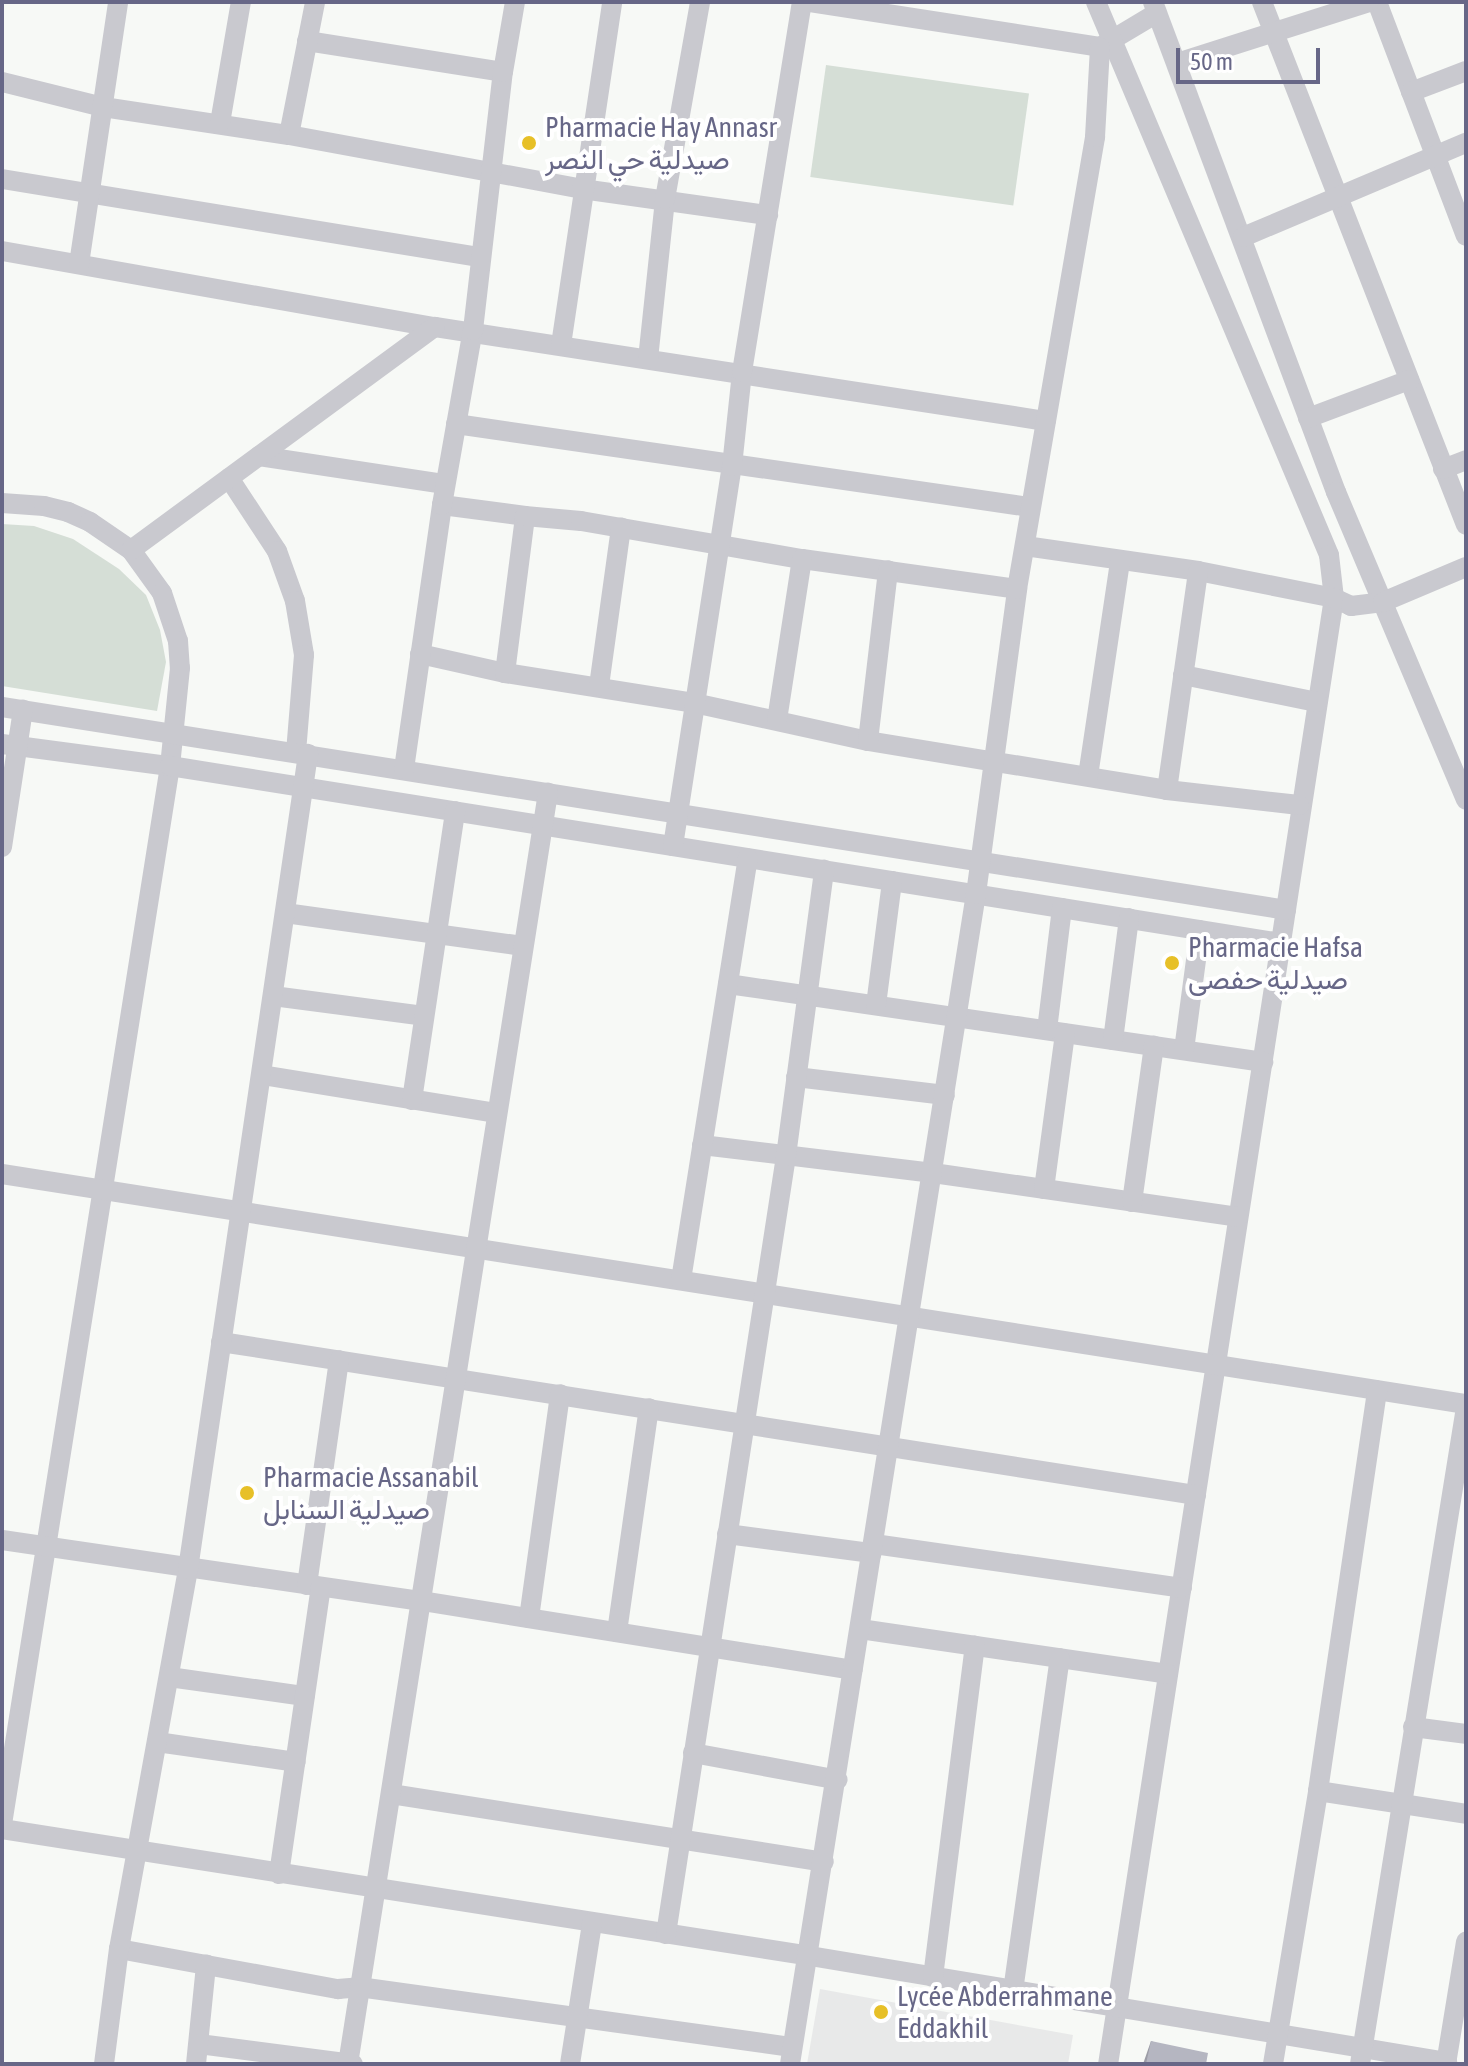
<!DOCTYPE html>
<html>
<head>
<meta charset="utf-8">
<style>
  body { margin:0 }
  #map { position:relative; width:1468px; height:2066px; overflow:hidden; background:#f7f9f6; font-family:"Asap Condensed",Vazirmatn,sans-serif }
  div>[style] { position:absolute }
  .built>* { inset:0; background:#e8e9e9 }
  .green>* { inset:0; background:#d5ded6; transform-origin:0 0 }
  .minor>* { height:20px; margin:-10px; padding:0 10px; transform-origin:10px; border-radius:10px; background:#c9c9cf }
  .wall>* { inset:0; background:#9c9da6 }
  .building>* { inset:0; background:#b5b6c1 }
  .dots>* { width:22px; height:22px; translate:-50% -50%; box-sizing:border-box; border:4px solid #fff; border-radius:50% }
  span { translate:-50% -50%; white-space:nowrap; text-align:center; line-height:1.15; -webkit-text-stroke:8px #fff; paint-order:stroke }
  .poi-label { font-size:28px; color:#676787 }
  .left { translate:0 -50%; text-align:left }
  .frame { position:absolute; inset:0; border:4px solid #676787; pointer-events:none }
  .scale { position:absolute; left:1176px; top:48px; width:144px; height:36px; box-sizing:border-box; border:4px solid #676787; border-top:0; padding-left:10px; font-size:24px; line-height:28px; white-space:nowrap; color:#676787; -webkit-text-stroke:6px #fff; paint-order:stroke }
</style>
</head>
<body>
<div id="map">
  <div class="built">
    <div style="clip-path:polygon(820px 1989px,1073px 2035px,1068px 2064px,807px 2064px)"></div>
  </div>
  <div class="green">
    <div style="left:826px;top:65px;width:205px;height:113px;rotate:8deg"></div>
    <div style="clip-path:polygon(2px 524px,34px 526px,73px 539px,119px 569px,146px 595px,160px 630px,166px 662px,157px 711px,2px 686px)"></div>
  </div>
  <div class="minor">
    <div style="left:810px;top:2px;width:293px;rotate:8.8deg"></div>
    <div style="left:1100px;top:47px;width:66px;rotate:-30.8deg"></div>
    <div style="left:1096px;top:2px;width:600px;rotate:67.15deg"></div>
    <div style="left:1329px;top:555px;width:43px;rotate:83.4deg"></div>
    <div style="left:1334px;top:598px;width:1483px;rotate:98.76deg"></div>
    <div style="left:1153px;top:2px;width:523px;rotate:69.52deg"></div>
    <div style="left:1336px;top:492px;width:334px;rotate:67.1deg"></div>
    <div style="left:1262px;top:2px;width:561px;rotate:68.69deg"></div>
    <div style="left:1377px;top:2px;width:250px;rotate:69.2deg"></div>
    <div style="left:307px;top:41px;width:198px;rotate:9deg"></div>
    <div style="left:1177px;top:63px;width:201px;rotate:-17.6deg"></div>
    <div style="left:2px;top:82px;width:104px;rotate:13.9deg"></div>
    <div style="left:103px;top:107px;width:188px;rotate:8.6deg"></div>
    <div style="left:289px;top:135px;width:298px;rotate:10.4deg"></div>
    <div style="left:582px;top:189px;width:188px;rotate:8deg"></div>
    <div style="left:1411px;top:92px;width:59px;rotate:-20.9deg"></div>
    <div style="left:220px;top:123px;width:123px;rotate:-80.2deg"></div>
    <div style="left:289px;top:135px;width:136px;rotate:-78.9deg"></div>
    <div style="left:2px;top:179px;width:484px;rotate:9.3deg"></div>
    <div style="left:1243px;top:237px;width:242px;rotate:-22.9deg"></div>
    <div style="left:2px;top:251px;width:440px;rotate:10deg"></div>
    <div style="left:435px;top:327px;width:618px;rotate:8.75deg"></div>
    <div style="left:79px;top:264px;width:265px;rotate:-81.5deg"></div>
    <div style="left:561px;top:345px;width:347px;rotate:-81.5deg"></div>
    <div style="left:648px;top:359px;width:161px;rotate:-83.9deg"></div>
    <div style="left:665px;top:199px;width:200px;rotate:-79.9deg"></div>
    <div style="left:1308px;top:418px;width:108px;rotate:-20.6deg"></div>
    <div style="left:456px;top:424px;width:580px;rotate:8.23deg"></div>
    <div style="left:259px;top:456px;width:188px;rotate:8.6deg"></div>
    <div style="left:1443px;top:469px;width:25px;rotate:-21deg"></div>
    <div style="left:229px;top:478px;width:87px;rotate:56.7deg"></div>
    <div style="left:277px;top:551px;width:53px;rotate:70.2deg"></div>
    <div style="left:295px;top:601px;width:55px;rotate:80.5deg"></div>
    <div style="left:304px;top:655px;width:97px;rotate:94.7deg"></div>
    <div style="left:2px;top:503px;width:42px;rotate:4.1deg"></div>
    <div style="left:44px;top:506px;width:25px;rotate:14deg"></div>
    <div style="left:68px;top:512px;width:24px;rotate:24deg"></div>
    <div style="left:90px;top:522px;width:50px;rotate:34.3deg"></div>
    <div style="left:131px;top:550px;width:53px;rotate:54.2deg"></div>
    <div style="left:162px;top:593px;width:51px;rotate:71.6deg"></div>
    <div style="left:178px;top:641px;width:27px;rotate:86deg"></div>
    <div style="left:180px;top:668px;width:99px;rotate:95.8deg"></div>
    <div style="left:170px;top:766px;width:1071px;rotate:99.02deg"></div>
    <div style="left:442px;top:505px;width:84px;rotate:7.5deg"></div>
    <div style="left:1025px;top:546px;width:175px;rotate:8.2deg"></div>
    <div style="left:1198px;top:571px;width:139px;rotate:11.2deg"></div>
    <div style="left:1334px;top:598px;width:19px;rotate:25deg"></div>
    <div style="left:1351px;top:606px;width:32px;rotate:-7deg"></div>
    <div style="left:1383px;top:602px;width:90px;rotate:-22.9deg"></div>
    <div style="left:131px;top:550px;width:377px;rotate:-36.3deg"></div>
    <div style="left:420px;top:654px;width:87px;rotate:12.6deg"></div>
    <div style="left:505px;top:673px;width:191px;rotate:9deg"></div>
    <div style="left:694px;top:703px;width:178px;rotate:12.3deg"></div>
    <div style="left:868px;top:741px;width:303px;rotate:9.3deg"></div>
    <div style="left:1167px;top:790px;width:133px;rotate:6.5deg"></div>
    <div style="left:505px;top:673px;width:158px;rotate:-82.7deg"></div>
    <div style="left:525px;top:516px;width:56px;rotate:5.1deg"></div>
    <div style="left:581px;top:521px;width:224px;rotate:9.8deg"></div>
    <div style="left:802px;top:559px;width:217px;rotate:7.9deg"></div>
    <div style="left:1183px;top:675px;width:137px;rotate:11.4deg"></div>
    <div style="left:599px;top:686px;width:160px;rotate:-82.1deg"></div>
    <div style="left:2px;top:707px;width:1300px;rotate:8.98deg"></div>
    <div style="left:777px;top:720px;width:163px;rotate:-81.2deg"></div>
    <div style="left:868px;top:741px;width:172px;rotate:-83.3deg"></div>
    <div style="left:2px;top:744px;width:169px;rotate:7.5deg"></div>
    <div style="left:170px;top:766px;width:1125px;rotate:9.05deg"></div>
    <div style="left:404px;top:769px;width:267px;rotate:-81.8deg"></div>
    <div style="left:442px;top:505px;width:178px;rotate:-80deg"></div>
    <div style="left:473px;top:330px;width:260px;rotate:-83.4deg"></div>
    <div style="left:503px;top:72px;width:71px;rotate:-80.3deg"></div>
    <div style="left:1088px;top:776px;width:217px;rotate:-81.5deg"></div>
    <div style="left:1167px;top:790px;width:221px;rotate:-81.9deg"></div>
    <div style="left:673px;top:846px;width:385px;rotate:-81.2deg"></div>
    <div style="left:732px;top:466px;width:95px;rotate:-83.9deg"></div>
    <div style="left:742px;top:372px;width:375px;rotate:-80.8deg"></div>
    <div style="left:2px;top:847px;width:139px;rotate:-81.3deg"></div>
    <div style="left:285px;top:913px;width:240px;rotate:7.9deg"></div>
    <div style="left:728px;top:984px;width:541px;rotate:8.29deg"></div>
    <div style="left:273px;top:996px;width:152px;rotate:7.5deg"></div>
    <div style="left:876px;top:1005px;width:125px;rotate:-82.6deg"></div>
    <div style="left:1047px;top:1030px;width:123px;rotate:-83deg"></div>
    <div style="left:1113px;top:1040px;width:123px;rotate:-82.5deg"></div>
    <div style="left:1184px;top:1050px;width:121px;rotate:-82.4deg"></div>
    <div style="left:262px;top:1075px;width:238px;rotate:9.2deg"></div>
    <div style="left:796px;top:1077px;width:150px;rotate:6.9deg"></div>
    <div style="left:412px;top:1100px;width:292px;rotate:-81.5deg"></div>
    <div style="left:702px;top:1145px;width:233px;rotate:6.9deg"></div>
    <div style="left:933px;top:1173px;width:308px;rotate:8.2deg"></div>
    <div style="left:2px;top:1174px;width:1482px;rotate:8.93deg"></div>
    <div style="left:1044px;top:1189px;width:157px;rotate:-82.3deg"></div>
    <div style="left:1132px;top:1202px;width:158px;rotate:-82deg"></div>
    <div style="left:681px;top:1280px;width:427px;rotate:-81deg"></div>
    <div style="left:221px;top:1342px;width:987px;rotate:8.92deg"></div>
    <div style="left:727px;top:1534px;width:146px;rotate:7.5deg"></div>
    <div style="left:2px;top:1540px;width:424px;rotate:8.3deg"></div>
    <div style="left:422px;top:1601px;width:436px;rotate:9.1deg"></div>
    <div style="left:874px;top:1544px;width:311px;rotate:8.1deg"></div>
    <div style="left:307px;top:1585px;width:227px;rotate:-81.9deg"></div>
    <div style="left:529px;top:1618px;width:226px;rotate:-82.1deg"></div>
    <div style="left:860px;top:1629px;width:311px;rotate:8.3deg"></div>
    <div style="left:617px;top:1632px;width:226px;rotate:-81.9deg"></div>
    <div style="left:169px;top:1677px;width:137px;rotate:8deg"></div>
    <div style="left:1413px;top:1727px;width:53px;rotate:7.5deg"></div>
    <div style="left:157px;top:1742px;width:140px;rotate:8.2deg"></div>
    <div style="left:693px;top:1753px;width:147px;rotate:10.5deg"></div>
    <div style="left:1318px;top:1791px;width:150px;rotate:8.8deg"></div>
    <div style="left:391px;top:1794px;width:438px;rotate:8.9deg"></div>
    <div style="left:2px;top:1829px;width:818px;rotate:8.93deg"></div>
    <div style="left:810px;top:1956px;width:646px;rotate:9.45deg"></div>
    <div style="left:279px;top:1874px;width:290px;rotate:-81.7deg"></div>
    <div style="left:666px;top:1934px;width:787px;rotate:-81.23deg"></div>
    <div style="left:786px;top:1156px;width:289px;rotate:-82.4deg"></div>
    <div style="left:119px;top:1949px;width:223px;rotate:10.4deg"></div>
    <div style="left:338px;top:1989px;width:21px;rotate:-5deg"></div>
    <div style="left:359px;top:1987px;width:437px;rotate:7.9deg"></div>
    <div style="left:933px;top:1977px;width:334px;rotate:-82.8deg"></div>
    <div style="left:1013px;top:1991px;width:336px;rotate:-82deg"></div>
    <div style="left:199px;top:2044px;width:155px;rotate:7.4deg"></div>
    <div style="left:104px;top:2064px;width:116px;rotate:-82.6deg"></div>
    <div style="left:119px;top:1949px;width:386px;rotate:-79.7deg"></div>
    <div style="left:188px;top:1569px;width:824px;rotate:-81.62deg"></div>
    <div style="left:196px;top:2064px;width:100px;rotate:-84.2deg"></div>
    <div style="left:348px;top:2064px;width:1287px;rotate:-81.06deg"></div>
    <div style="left:570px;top:2064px;width:143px;rotate:-81.1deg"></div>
    <div style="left:790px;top:2064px;width:1185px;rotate:-80.97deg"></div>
    <div style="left:976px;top:894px;width:308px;rotate:-82.3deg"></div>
    <div style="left:1017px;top:589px;width:459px;rotate:-80.2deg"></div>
    <div style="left:1095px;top:137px;width:90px;rotate:-86.8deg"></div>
    <div style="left:1273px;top:2064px;width:277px;rotate:-80.6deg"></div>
    <div style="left:1318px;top:1791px;width:405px;rotate:-81.6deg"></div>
    <div style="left:1360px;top:2064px;width:665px;rotate:-80.83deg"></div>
    <div style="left:1446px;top:2064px;width:124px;rotate:-80.7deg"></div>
  </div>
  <div class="wall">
    <div style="clip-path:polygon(1151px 2041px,1206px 2064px,1143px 2064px)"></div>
  </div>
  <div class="building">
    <div style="clip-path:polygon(1151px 2041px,1208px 2053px,1206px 2064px,1146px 2064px)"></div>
  </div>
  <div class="dots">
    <div style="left:529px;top:143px;background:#e7c028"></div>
    <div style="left:1172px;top:963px;background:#e7c028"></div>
    <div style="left:247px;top:1493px;background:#e7c028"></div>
    <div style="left:881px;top:2012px;background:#e7c028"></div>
  </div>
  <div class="poi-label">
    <span class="left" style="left:545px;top:143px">Pharmacie Hay Annasr<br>صيدلية حي النصر</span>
    <span class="left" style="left:1188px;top:963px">Pharmacie Hafsa<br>صيدلية حفصى</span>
    <span class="left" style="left:263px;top:1493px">Pharmacie Assanabil<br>صيدلية السنابل</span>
    <span class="left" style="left:897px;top:2012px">Lycée Abderrahmane<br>Eddakhil</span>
  </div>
  <div class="frame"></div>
  <div class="scale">50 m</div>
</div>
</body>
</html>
